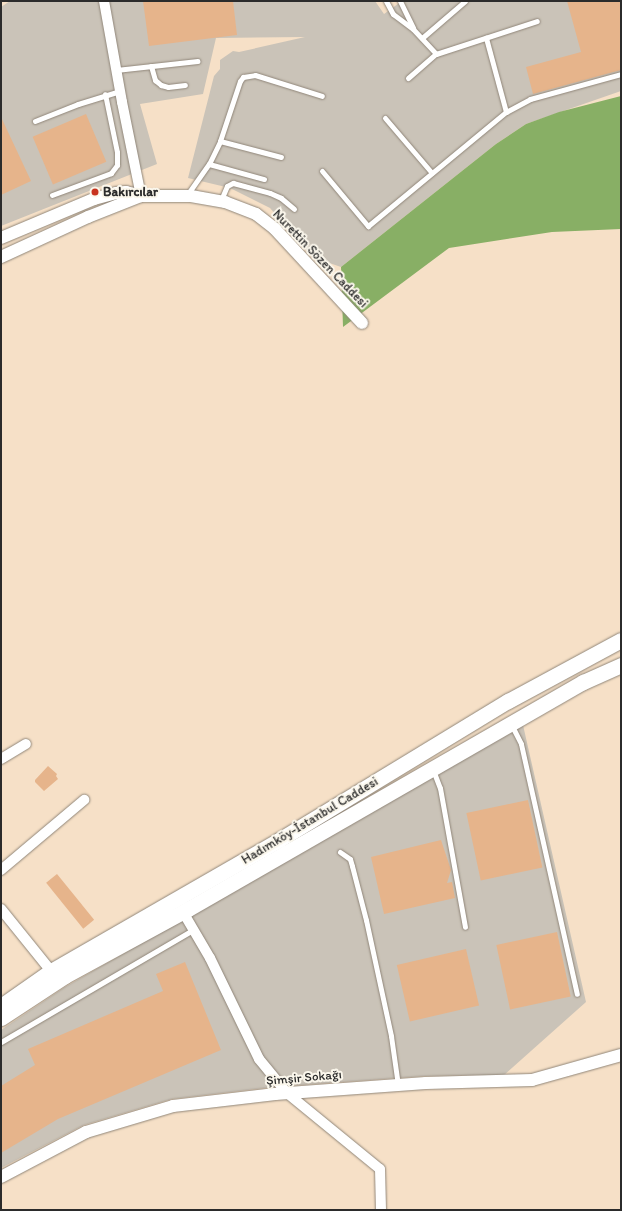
<!DOCTYPE html>
<html>
<head>
<meta charset="utf-8">
<style>
  body { margin:0 }
  #map { position:relative; width:622px; height:1211px; overflow:hidden; background:#f6e0c7; font-family:Itim,sans-serif }
  div>[style] { position:absolute }
  .industrial>* { inset:0; background:#cac3b8 }
  .forest>* { inset:0; background:#88af65 }
  .building>* { inset:0; background:#e6b48b; transform-origin:0 0 }
  .roads { filter:drop-shadow(0 0 1px #908679) drop-shadow(0 0 1px #908679) }
  .service>* { height:5px; margin:-2.5px; padding:0 2.5px; transform-origin:2.5px; border-radius:2.5px; background:#fff }
  .minor>* { height:10px; margin:-5px; padding:0 5px; transform-origin:5px; border-radius:5px; background:#fff }
  .tertiary>* { height:12px; margin:-6px; padding:0 6px; transform-origin:6px; border-radius:6px; background:#fff }
  .primary>* { height:15px; margin:-7.5px; padding:0 7.5px; transform-origin:7.5px; border-radius:7.5px; background:#fff }
  .dots>* { width:11px; height:11px; translate:-50% -50%; box-sizing:border-box; border:2px solid #fbf7ec; border-radius:50% }
  span { translate:-50% -50%; white-space:nowrap; text-align:center; line-height:1.15; -webkit-text-stroke:4px #fbf7ec; paint-order:stroke }
  .poi-label { font-size:13px; color:#2b2b2b; font-weight:700 }
  .left { translate:0 -50%; text-align:left }
  .street-label { font-size:13px; color:#2b2b2b }
  .frame { position:absolute; inset:0; border:2px solid #2b2b2b; pointer-events:none }
</style>
</head>
<body>
<div id="map">
  <div class="industrial">
    <div style="clip-path:polygon(10px 1px,375px 1px,384px 14px,402px 1px,621px 1px,621px 91px,526px 124px,496px 144px,341px 267px,312px 257px,270px 208px,230px 188px,188px 178px,214px 76px,220px 69px,220px 60px,233px 51px,239px 52px,305px 37px,216px 38px,203px 94px,140px 104px,157px 164px,1px 226px,1px 7px)"></div>
    <div style="clip-path:polygon(523px 725px,586px 1002px,504px 1075px,425px 1076px,274px 1087px,172px 1099px,84px 1125px,1px 1168px,1px 1030px,65px 987px)"></div>
  </div>
  <div class="forest">
    <div style="clip-path:polygon(621px 96px,621px 229px,552px 232px,449px 248px,343px 327px,341px 267px,496px 144px,526px 124px,559px 112px)"></div>
  </div>
  <div class="building">
    <div style="clip-path:polygon(143px 1px,233px 1px,237px 35px,149px 46px)"></div>
    <div style="clip-path:polygon(567px 1px,621px 1px,621px 70px,533px 94px,526px 67px,581px 52px)"></div>
    <div style="left:86px;top:114px;width:52px;height:58px;rotate:67deg"></div>
    <div style="clip-path:polygon(1px 117px,31px 181px,1px 195px)"></div>
    <div style="clip-path:polygon(48px 766px,57px 774px,56px 776px,58px 779px,44px 791px,35px 782px,35px 780px)"></div>
    <div style="left:528px;top:800px;width:69px;height:63px;rotate:78deg"></div>
    <div style="clip-path:polygon(441px 840px,451px 870px,447px 883px,452px 882px,455px 898px,384px 914px,371px 857px)"></div>
    <div style="left:57px;top:874px;width:59px;height:14px;rotate:51deg"></div>
    <div style="left:557px;top:932px;width:66px;height:62px;rotate:78deg"></div>
    <div style="left:466px;top:949px;width:58px;height:71px;rotate:77deg"></div>
    <div style="clip-path:polygon(185px 962px,221px 1050px,58px 1119px,1px 1153px,1px 1086px,35px 1065px,28px 1049px,163px 991px,156px 974px)"></div>
  </div>
  <div class="roads">
    <div class="service">
      <div style="left:386px;top:1px;width:15px;rotate:62deg"></div>
      <div style="left:393px;top:14px;width:25px;rotate:37deg"></div>
      <div style="left:413px;top:29px;width:34px;rotate:47deg"></div>
      <div style="left:436px;top:54px;width:106px;rotate:-18.1deg"></div>
      <div style="left:400px;top:1px;width:30px;rotate:64deg"></div>
      <div style="left:422px;top:38px;width:57px;rotate:-40.7deg"></div>
      <div style="left:151px;top:66px;width:15px;rotate:74deg"></div>
      <div style="left:155px;top:80px;width:8px;rotate:40deg"></div>
      <div style="left:161px;top:85px;width:7px;rotate:16deg"></div>
      <div style="left:168px;top:87px;width:17px;rotate:-7deg"></div>
      <div style="left:116px;top:70px;width:82px;rotate:-6.3deg"></div>
      <div style="left:408px;top:78px;width:37px;rotate:-41deg"></div>
      <div style="left:506px;top:112px;width:27px;rotate:-28deg"></div>
      <div style="left:530px;top:99px;width:94px;rotate:-15.4deg"></div>
      <div style="left:385px;top:118px;width:72px;rotate:49.5deg"></div>
      <div style="left:35px;top:121px;width:46px;rotate:-21.6deg"></div>
      <div style="left:78px;top:104px;width:44px;rotate:-17.2deg"></div>
      <div style="left:220px;top:141px;width:63px;rotate:14.7deg"></div>
      <div style="left:209px;top:164px;width:57px;rotate:15.3deg"></div>
      <div style="left:322px;top:171px;width:72px;rotate:50.1deg"></div>
      <div style="left:368px;top:226px;width:179px;rotate:-39.6deg"></div>
      <div style="left:506px;top:112px;width:77px;rotate:-105.1deg"></div>
      <div style="left:52px;top:195px;width:63px;rotate:-20.4deg"></div>
      <div style="left:111px;top:173px;width:10px;rotate:-53deg"></div>
      <div style="left:117px;top:165px;width:13px;rotate:-90deg"></div>
      <div style="left:117px;top:152px;width:59px;rotate:-101.7deg"></div>
      <div style="left:187px;top:195px;width:38px;rotate:-55deg"></div>
      <div style="left:209px;top:164px;width:25px;rotate:-64deg"></div>
      <div style="left:220px;top:141px;width:63px;rotate:-71.6deg"></div>
      <div style="left:240px;top:81px;width:5px;rotate:-53deg"></div>
      <div style="left:243px;top:77px;width:12px;rotate:-9deg"></div>
      <div style="left:255px;top:75px;width:70px;rotate:17.4deg"></div>
      <div style="left:221px;top:200px;width:15px;rotate:-67deg"></div>
      <div style="left:227px;top:186px;width:7px;rotate:-27deg"></div>
      <div style="left:233px;top:183px;width:38px;rotate:15deg"></div>
      <div style="left:270px;top:193px;width:12px;rotate:24deg"></div>
      <div style="left:281px;top:198px;width:17px;rotate:40deg"></div>
      <div style="left:511px;top:724px;width:22px;rotate:63deg"></div>
      <div style="left:521px;top:744px;width:256px;rotate:77.4deg"></div>
      <div style="left:433px;top:770px;width:19px;rotate:69deg"></div>
      <div style="left:440px;top:788px;width:141px;rotate:79.8deg"></div>
      <div style="left:340px;top:852px;width:12px;rotate:35deg"></div>
      <div style="left:350px;top:859px;width:7px;rotate:74deg"></div>
      <div style="left:352px;top:866px;width:56px;rotate:75.5deg"></div>
      <div style="left:366px;top:920px;width:119px;rotate:77.8deg"></div>
      <div style="left:391px;top:1036px;width:49px;rotate:81.9deg"></div>
      <div style="left:1px;top:1042px;width:224px;rotate:-30.3deg"></div>
    </div>
    <div class="minor">
      <div style="left:104px;top:1px;width:103px;rotate:79.9deg"></div>
      <div style="left:122px;top:102px;width:96px;rotate:78.6deg"></div>
      <div style="left:1px;top:759px;width:29px;rotate:-31deg"></div>
      <div style="left:1px;top:870px;width:109px;rotate:-40.1deg"></div>
      <div style="left:1px;top:909px;width:80px;rotate:51.1deg"></div>
      <div style="left:183px;top:912px;width:53px;rotate:59.6deg"></div>
      <div style="left:210px;top:958px;width:112px;rotate:64.1deg"></div>
      <div style="left:259px;top:1059px;width:44px;rotate:50.5deg"></div>
      <div style="left:287px;top:1093px;width:120px;rotate:39.3deg"></div>
      <div style="left:380px;top:1169px;width:41px;rotate:88.6deg"></div>
    </div>
    <div class="tertiary">
      <div style="left:1px;top:238px;width:101px;rotate:-22.8deg"></div>
      <div style="left:94px;top:199px;width:23px;rotate:-15deg"></div>
      <div style="left:116px;top:193px;width:10px;rotate:-6deg"></div>
      <div style="left:126px;top:192px;width:16px;rotate:15deg"></div>
      <div style="left:141px;top:196px;width:50px"></div>
      <div style="left:191px;top:196px;width:35px;rotate:10deg"></div>
      <div style="left:225px;top:202px;width:33px;rotate:21deg"></div>
      <div style="left:256px;top:214px;width:24px;rotate:38deg"></div>
      <div style="left:275px;top:229px;width:128px;rotate:47.2deg"></div>
      <div style="left:1px;top:257px;width:96px;rotate:-24.7deg"></div>
      <div style="left:88px;top:217px;width:57px;rotate:-21.6deg"></div>
      <div style="left:1px;top:1177px;width:96px;rotate:-27.9deg"></div>
      <div style="left:86px;top:1132px;width:91px;rotate:-16.6deg"></div>
      <div style="left:173px;top:1106px;width:103px;rotate:-6.7deg"></div>
      <div style="left:275px;top:1094px;width:151px;rotate:-4.2deg"></div>
      <div style="left:426px;top:1083px;width:106px;rotate:-1.6deg"></div>
      <div style="left:532px;top:1080px;width:92px;rotate:-15.7deg"></div>
    </div>
    <div class="primary">
      <div style="left:1px;top:1006px;width:61px;rotate:-35deg"></div>
      <div style="left:51px;top:971px;width:263px;rotate:-29.9deg"></div>
      <div style="left:279px;top:840px;width:268px;rotate:-31.3deg"></div>
      <div style="left:508px;top:701px;width:128px;rotate:-28.4deg"></div>
      <div style="left:1px;top:1018px;width:77px;rotate:-33.3deg"></div>
      <div style="left:65px;top:976px;width:140px;rotate:-28.6deg"></div>
      <div style="left:188px;top:909px;width:456px;rotate:-29.9deg"></div>
      <div style="left:583px;top:682px;width:42px;rotate:-24.1deg"></div>
    </div>
  </div>
  <div class="dots">
    <div style="left:95px;top:192px;background:#c8321e"></div>
  </div>
  <div class="poi-label">
    <span class="left" style="left:103px;top:192px">Bakırcılar</span>
  </div>
  <div class="street-label">
    <span style="left:320px;top:259px;rotate:46deg">Nurettin Sözen Caddesi</span>
    <span style="left:310px;top:821px;rotate:-31deg">Hadımköy-İstanbul Caddesi</span>
    <span style="left:304px;top:1078px;rotate:-5deg">Şimşir Sokağı</span>
  </div>
  <div class="frame"></div>
</div>
</body>
</html>
